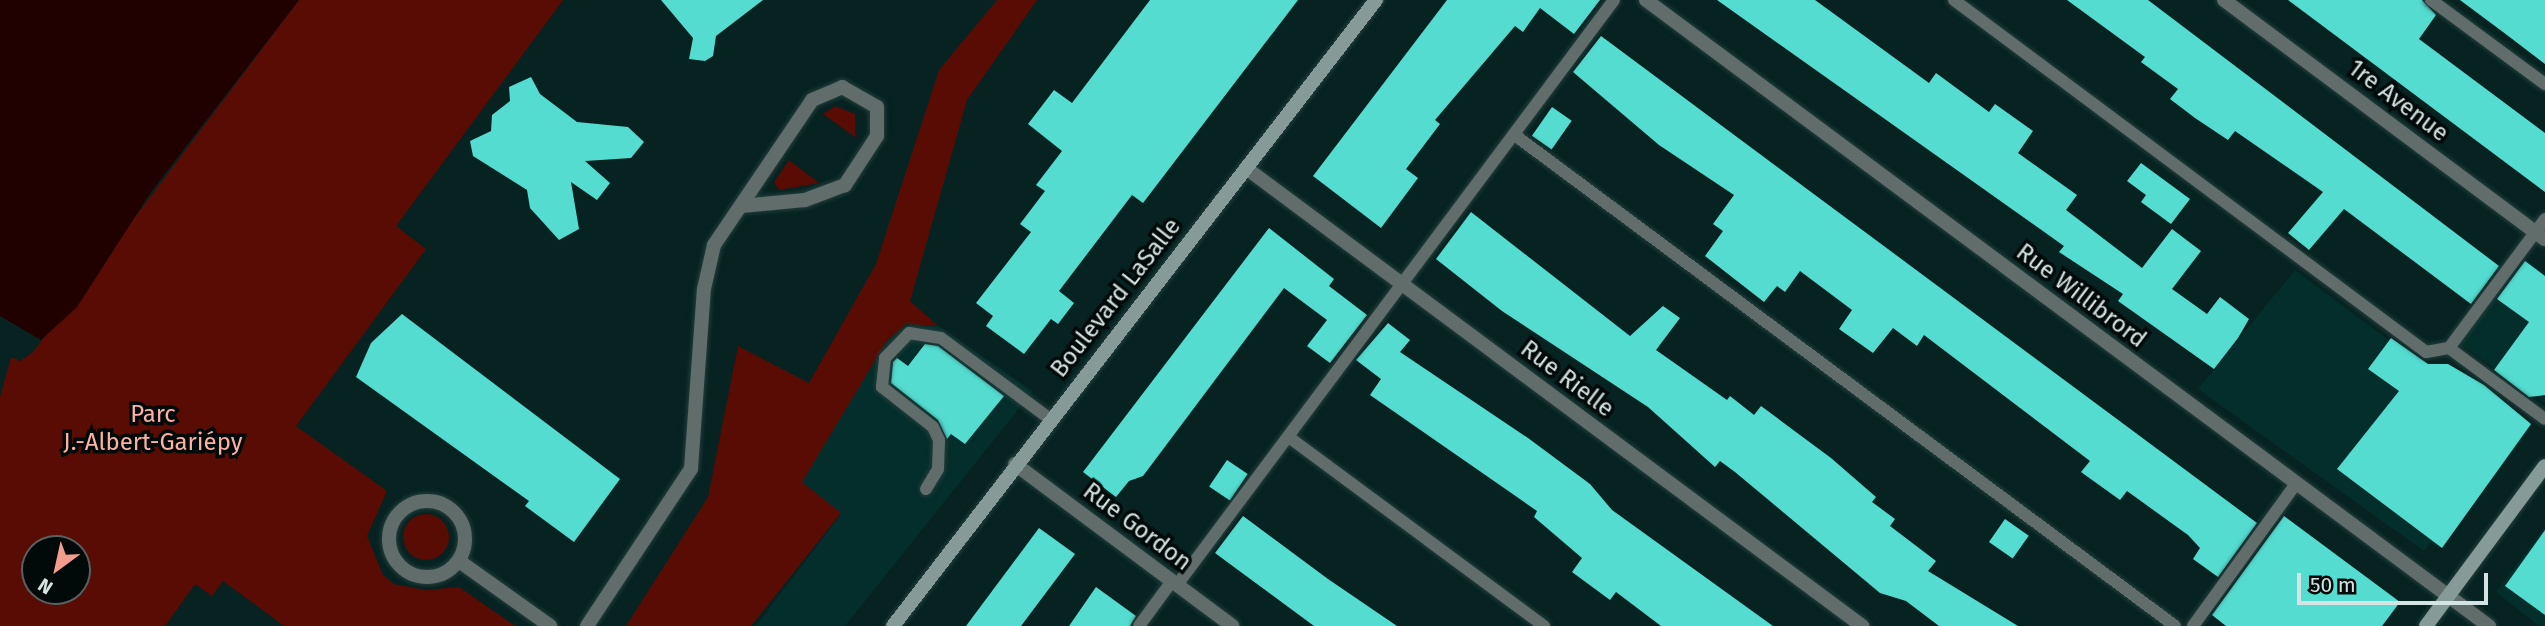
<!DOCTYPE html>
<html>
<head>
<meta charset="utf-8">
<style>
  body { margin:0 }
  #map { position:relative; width:2545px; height:626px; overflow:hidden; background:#062321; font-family:"Fira Sans",sans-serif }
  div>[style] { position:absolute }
  .built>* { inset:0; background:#042e2b }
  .green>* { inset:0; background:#580c03 }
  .round { border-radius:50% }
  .water>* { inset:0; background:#210000 }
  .building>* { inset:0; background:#54dcd1; transform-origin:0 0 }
  .roads { filter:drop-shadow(0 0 2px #233e3c) drop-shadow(0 0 2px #233e3c) }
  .lane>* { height:12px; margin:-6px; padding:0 6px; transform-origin:6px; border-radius:6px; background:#606d6b }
  .street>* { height:14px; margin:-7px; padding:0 7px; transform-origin:7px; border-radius:7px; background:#606d6b }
  .street>.ring { margin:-7px; padding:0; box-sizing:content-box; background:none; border:14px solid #606d6b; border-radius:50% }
  .secondary>* { height:14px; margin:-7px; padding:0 7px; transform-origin:7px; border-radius:7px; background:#869a97 }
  span { translate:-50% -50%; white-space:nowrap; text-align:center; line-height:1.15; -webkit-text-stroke:7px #020a09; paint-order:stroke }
  .street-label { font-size:24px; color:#d4e4e2 }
  .park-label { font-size:24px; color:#fbb1a3 }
  .north { position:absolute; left:21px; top:535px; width:70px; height:70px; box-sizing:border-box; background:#020a09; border:2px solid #566160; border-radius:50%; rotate:213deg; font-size:19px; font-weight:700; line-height:28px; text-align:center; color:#d4e4e2 }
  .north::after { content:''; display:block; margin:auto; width:24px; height:32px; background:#f49d8d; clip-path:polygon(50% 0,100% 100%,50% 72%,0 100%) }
  .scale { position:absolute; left:2297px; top:573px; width:191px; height:32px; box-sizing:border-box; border:4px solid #d4e4e2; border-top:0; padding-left:9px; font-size:21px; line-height:24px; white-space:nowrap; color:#d4e4e2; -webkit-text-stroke:5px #020a09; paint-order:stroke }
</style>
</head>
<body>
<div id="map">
  <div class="built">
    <div style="clip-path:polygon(2524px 258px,2545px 274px,2545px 403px,2460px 344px)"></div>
    <div style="clip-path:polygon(2295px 270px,2425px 367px,2446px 366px,2530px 428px,2440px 549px,2431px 542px,2424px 551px,2198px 389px)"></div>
    <div style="clip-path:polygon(919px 321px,938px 326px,1033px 391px,845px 626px,756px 626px,841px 514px,801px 482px,877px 353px,896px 331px)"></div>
    <div style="clip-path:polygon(2545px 527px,2545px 626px,2539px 626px,2496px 592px)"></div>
  </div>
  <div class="green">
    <div style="clip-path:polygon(evenodd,299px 0,563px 0,396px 226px,426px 249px,296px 426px,387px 491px,367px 536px,383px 575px,394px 584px,426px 590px,459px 587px,515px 626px,284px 626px,223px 581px,212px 596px,195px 584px,165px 626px,0 626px,0 397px,11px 357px,20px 361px,33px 352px,299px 0,35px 549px,77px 549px,77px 591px,35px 591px,35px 549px)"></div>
    <div style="clip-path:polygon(997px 0,1037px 0,967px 100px,910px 301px,938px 326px,906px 324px,886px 342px,802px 482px,841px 513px,751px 626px,626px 626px,708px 497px,738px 346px,809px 383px,876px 264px,939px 70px)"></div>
    <div style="clip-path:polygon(835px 106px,855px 114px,855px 137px,823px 114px)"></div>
    <div style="clip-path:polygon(789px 160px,819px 183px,779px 190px,774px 182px)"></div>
    <div class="round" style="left:403px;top:514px;width:46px;height:46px"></div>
  </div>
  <div class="water">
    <div style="clip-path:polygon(0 0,299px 0,151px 192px,77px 307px,41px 340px,0 316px)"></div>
  </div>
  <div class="building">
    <div style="clip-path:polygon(661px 0,763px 0,716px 36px,713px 56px,705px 61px,689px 59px,693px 38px)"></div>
    <div style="clip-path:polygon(1150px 0,1298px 0,1143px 203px,1132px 195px,1059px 291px,1074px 303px,1058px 324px,1051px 319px,1024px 354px,986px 326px,993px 316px,976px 303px,1031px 232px,1020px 224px,1045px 191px,1036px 185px,1062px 151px,1028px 124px,1054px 90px,1072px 103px)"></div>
    <div style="clip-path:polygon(1447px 0,1600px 0,1574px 34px,1540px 8px,1523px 32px,1515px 26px,1435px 120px,1440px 124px,1406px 169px,1418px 178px,1381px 228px,1313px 176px)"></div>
    <div style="clip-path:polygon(1717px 0,1815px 0,1929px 83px,1936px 73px,1989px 112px,1995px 104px,2033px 131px,2018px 153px,2077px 195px,2066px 210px,2142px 268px,2172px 229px,2201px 251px,2172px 289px,2207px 314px,2220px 297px,2249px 319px,2238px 338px,2214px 369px,2118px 301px,2123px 294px,2059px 252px,2064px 246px)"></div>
    <div style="clip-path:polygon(2067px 0,2148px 0,2499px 266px,2471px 304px,2344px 209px,2309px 250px,2288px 233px,2323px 192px,2235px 131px,2228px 140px,2195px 118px,2170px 99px,2178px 89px,2141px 62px,2145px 57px)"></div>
    <div style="clip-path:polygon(2288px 0,2422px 0,2436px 15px,2419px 39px,2545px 133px,2545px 192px)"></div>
    <div style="clip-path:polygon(2460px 0,2545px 0,2545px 64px,2507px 35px)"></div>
    <div style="clip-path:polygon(1601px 36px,2257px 523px,2218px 577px,2193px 559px,2200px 548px,2188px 535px,2127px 491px,2120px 500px,2081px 472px,2090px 461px,1924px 335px,1917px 346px,1893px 328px,1873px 353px,1839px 329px,1852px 310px,1800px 271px,1785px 292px,1777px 286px,1764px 302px,1705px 256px,1723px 231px,1713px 224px,1734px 195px,1659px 145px,1573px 72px)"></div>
    <div style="clip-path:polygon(531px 77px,540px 94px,577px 122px,628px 127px,644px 142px,631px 158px,585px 161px,610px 183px,597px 200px,571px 182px,579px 229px,559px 240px,530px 208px,527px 190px,473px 156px,470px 141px,491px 131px,492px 115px,510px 101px,509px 87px)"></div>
    <div style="left:1552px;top:107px;width:24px;height:35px;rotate:35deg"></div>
    <div style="clip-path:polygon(2141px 163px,2190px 199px,2171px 224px,2141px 202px,2146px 195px,2127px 181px)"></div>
    <div style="clip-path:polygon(1471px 212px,1630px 336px,1663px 306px,1680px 318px,1656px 350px,1727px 400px,1730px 396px,1754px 415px,1761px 406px,1831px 458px,1876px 497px,1872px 502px,1895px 519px,1890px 526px,1936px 561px,1928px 571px,2018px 626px,1939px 626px,1906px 601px,1880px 593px,1735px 472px,1720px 461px,1715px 467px,1648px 407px,1502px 311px,1436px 259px)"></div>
    <div style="clip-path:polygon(1269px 228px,1334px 279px,1329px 286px,1367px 315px,1330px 363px,1307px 346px,1327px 320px,1284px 288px,1143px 476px,1129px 481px,1116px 497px,1083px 472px)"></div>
    <div style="clip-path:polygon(2525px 261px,2545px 276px,2545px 395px,2529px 397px,2494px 370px,2529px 322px,2497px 299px)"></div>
    <div style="clip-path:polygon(402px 314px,620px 479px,574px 542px,525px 506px,529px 501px,356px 377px,371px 343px)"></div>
    <div style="clip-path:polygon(1388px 323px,1410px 340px,1400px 352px,1528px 438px,1590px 484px,1612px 510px,1773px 626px,1661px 626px,1616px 592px,1610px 600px,1572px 572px,1582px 558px,1534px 517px,1537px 511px,1370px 395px,1381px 379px,1356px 360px)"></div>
    <div style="clip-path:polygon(2391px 338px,2428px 364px,2448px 364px,2484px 385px,2531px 424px,2442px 548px,2337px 469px,2399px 391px,2368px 369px)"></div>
    <div style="clip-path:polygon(925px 344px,938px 346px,1004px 396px,965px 444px,951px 434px,947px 439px,938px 420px,891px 383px,893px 362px,897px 358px,908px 366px)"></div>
    <div style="left:1227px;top:460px;width:25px;height:32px;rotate:34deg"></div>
    <div style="clip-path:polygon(1243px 516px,1328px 579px,1397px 626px,1314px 626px,1215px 553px)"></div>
    <div style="clip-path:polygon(2284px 516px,2400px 602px,2382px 626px,2226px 626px,2212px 615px)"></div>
    <div style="left:2005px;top:519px;width:29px;height:28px;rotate:35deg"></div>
    <div style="clip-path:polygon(1039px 528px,1075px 554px,1021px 626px,966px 626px)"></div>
    <div style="clip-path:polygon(2545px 530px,2545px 615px,2505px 586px)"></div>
    <div style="clip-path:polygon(1096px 587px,1136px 616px,1130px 626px,1069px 626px)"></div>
  </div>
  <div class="roads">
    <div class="lane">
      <div style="left:1954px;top:0;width:589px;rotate:36.71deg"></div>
      <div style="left:2426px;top:352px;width:23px;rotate:-10deg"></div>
      <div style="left:2449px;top:348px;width:119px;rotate:36.5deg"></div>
      <div style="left:2431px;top:0;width:142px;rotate:36.4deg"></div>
      <div style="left:1516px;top:136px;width:821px;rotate:36.63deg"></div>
      <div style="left:2449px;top:348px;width:161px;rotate:-53.3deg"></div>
      <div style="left:1290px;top:438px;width:316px;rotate:36.5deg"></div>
      <div style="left:926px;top:489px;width:23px;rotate:-59deg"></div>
      <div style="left:938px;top:469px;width:29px;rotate:-88deg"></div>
      <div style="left:939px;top:440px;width:14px;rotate:-115deg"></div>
      <div style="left:933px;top:427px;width:65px;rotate:-141.9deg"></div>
      <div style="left:882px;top:387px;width:29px;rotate:-84deg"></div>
      <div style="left:885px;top:358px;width:35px;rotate:-46deg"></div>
      <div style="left:909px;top:333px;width:32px;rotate:9deg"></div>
      <div style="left:941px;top:338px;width:136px;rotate:36.6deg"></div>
      <div style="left:1177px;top:585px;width:730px;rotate:-53.24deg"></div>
      <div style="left:1139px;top:626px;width:56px;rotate:-53.7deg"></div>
      <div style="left:2193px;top:626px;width:174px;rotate:-54.1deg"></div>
    </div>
    <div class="street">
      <div style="left:1646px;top:0;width:1050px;rotate:36.6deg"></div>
      <div style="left:2224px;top:0;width:400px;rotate:36.7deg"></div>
      <div style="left:1246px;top:168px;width:768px;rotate:36.63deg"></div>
      <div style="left:1015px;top:464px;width:271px;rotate:36.7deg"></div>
      <div class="ring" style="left:389px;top:501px;width:62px;height:62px"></div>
      <div style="left:459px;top:561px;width:112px;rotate:35.5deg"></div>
      <div style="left:587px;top:626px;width:188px;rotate:-56.5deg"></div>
      <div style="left:691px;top:469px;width:180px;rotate:-85.9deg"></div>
      <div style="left:704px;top:289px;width:45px;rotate:-77.2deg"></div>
      <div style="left:714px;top:245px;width:175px;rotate:-55.9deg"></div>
      <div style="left:812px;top:100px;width:33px;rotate:-23deg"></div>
      <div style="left:842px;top:87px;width:40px;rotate:29.7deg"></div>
      <div style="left:877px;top:107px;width:29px;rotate:90deg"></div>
      <div style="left:877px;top:136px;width:59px;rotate:123.1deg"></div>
      <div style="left:845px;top:185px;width:43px;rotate:159.4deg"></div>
      <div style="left:805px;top:200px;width:64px;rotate:174.6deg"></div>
    </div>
    <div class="secondary">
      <div style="left:893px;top:626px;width:791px;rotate:-52.35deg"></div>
      <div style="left:2426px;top:626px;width:199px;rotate:-53.4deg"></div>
    </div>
  </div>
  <div class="street-label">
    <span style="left:2398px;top:101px;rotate:37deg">1re Avenue</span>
    <span style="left:2081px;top:296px;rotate:37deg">Rue Willibrord</span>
    <span style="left:1116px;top:298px;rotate:-52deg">Boulevard LaSalle</span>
    <span style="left:1567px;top:379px;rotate:37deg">Rue Rielle</span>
    <span style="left:1137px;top:527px;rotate:37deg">Rue Gordon</span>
  </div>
  <div class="park-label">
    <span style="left:153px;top:429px">Parc<br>J.-Albert-Gariépy</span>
  </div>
  <div class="north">N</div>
  <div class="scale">50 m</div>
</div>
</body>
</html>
